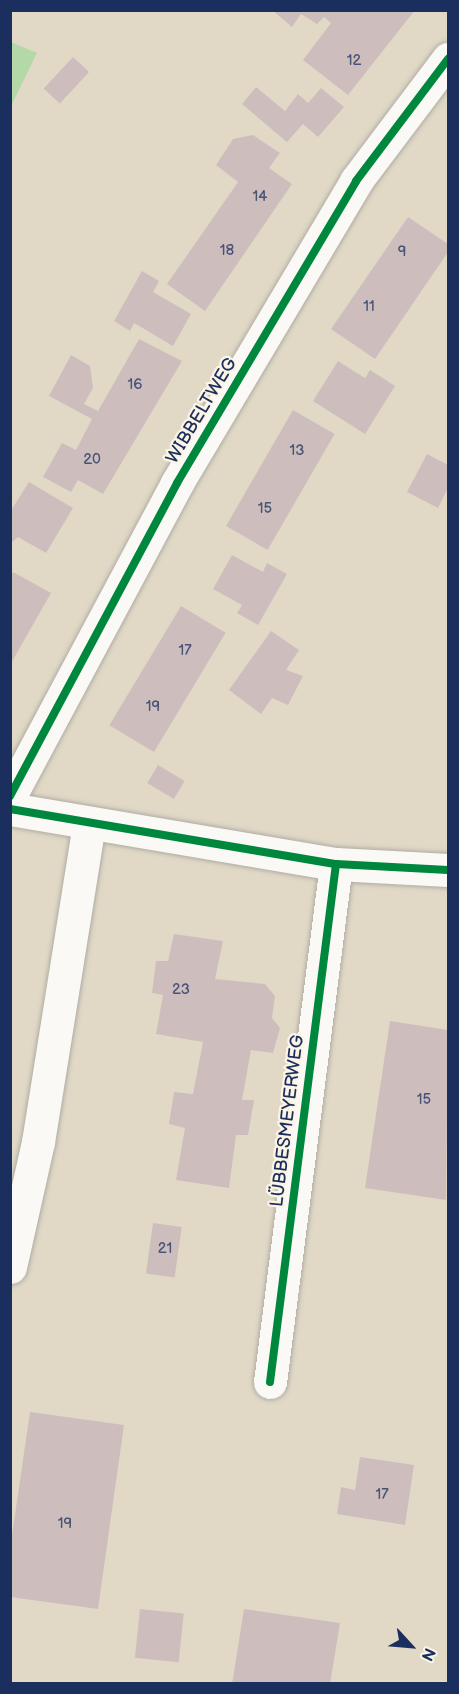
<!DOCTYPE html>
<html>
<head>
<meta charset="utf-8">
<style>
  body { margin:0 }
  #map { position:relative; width:459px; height:1694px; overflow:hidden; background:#e1d9c6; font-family:"Balsamiq Sans",sans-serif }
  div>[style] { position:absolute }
  .green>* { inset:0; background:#b5d8a9 }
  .building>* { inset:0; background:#cdbebd; transform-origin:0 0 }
  .roads { filter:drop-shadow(0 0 2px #b0aca4) drop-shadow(0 0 2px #b0aca4) }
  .minor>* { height:33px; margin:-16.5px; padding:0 16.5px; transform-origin:16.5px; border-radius:16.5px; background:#faf9f6 }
  .cycleway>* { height:8px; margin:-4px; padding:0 4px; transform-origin:4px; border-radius:4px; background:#00873e }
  span { translate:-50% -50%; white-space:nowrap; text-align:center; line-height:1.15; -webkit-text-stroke:4.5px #fcf5e5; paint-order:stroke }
  .number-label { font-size:15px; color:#485376 }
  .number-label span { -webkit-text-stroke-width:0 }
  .street-label { font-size:18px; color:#1b2f5e }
  .frame { position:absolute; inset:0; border:12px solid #1b2f5e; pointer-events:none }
  .north { position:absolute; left:381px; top:1616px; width:60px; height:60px; -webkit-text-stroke:4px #fcf5e5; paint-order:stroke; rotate:116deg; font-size:16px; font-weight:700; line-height:24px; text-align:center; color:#1b2f5e }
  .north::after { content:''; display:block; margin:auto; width:21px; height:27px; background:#1b2f5e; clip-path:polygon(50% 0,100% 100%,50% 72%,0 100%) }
</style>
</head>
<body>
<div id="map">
  <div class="green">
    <div style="clip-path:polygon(11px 42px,37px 53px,11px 106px)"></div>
  </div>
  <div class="building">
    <div style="clip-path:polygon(272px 10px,415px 10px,348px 95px,303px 60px,331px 23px,324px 17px,317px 24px,301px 14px,292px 27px)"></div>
    <div style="left:73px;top:57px;width:22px;height:43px;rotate:43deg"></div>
    <div style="clip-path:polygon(256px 87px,285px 111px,298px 94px,308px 103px,321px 88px,344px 107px,318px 137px,303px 124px,287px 142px,242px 104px)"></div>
    <div style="clip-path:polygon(253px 135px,280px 153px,269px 168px,292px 184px,205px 311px,167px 284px,238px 182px,216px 165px,233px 139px)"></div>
    <div style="clip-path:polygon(408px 217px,448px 244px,448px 252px,375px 359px,331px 329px)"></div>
    <div style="clip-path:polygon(142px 271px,159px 281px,153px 292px,191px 314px,173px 346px,134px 323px,130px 331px,114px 321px)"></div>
    <div style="clip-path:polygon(139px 339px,182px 361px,103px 494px,78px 480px,71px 492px,43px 477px,62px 443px,76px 450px,92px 419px,49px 396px,71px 355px,90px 366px,93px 388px,84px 404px,98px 411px)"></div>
    <div style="clip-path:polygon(338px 361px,365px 378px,370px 370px,395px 386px,365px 434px,313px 401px)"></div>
    <div style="left:293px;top:410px;width:48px;height:134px;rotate:30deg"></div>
    <div style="clip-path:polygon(427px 454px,448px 465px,448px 488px,438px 508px,407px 492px)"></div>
    <div style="clip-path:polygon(29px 482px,73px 508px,46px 553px,18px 537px,10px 544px,10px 512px)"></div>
    <div style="clip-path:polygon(232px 555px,263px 572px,267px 563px,287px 574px,258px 625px,237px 613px,242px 605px,213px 589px)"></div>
    <div style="clip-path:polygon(13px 572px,51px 593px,10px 665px,10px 576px)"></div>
    <div style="left:181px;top:606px;width:52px;height:139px;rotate:31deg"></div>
    <div style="clip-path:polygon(271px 631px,299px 650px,286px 670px,303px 676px,288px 705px,272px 698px,261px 714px,229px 690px)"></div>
    <div style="left:158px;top:765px;width:31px;height:21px;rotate:31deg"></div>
    <div style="clip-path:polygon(174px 934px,223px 941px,215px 979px,265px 984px,275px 996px,272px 1018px,280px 1028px,273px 1053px,251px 1050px,242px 1100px,254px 1100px,248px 1135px,236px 1135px,229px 1188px,176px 1180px,185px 1128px,169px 1124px,174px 1092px,193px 1094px,203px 1042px,156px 1034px,163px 995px,152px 993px,156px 961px,168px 961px)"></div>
    <div style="clip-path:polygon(390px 1021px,448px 1030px,446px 1200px,365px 1188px)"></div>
    <div style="left:153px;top:1223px;width:29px;height:51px;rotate:8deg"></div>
    <div style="clip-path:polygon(30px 1412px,124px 1425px,98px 1609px,10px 1597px,10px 1549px)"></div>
    <div style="clip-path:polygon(360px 1457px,414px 1465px,405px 1525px,337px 1514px,341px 1487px,355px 1490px)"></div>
    <div style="left:140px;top:1609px;width:44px;height:49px;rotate:6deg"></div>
    <div style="clip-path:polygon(244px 1609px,340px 1623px,330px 1684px,232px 1684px)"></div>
  </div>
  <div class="roads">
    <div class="minor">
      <div style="left:10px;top:796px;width:355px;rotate:-61.9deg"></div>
      <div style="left:177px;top:483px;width:351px;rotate:-59.3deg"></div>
      <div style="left:356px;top:181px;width:153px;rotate:-53deg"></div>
      <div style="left:10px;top:809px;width:331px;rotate:9.6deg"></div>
      <div style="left:336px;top:864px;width:112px;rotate:3.1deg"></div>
      <div style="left:10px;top:1267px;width:128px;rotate:-77.4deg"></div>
      <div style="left:38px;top:1142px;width:323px;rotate:-80.9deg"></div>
      <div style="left:270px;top:1382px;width:522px;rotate:-82.74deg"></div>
    </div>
  </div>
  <div class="cycleway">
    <div style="left:10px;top:796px;width:355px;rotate:-61.9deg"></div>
    <div style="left:177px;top:483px;width:351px;rotate:-59.3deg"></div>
    <div style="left:356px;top:181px;width:153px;rotate:-53deg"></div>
    <div style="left:10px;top:809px;width:331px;rotate:9.6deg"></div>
    <div style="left:336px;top:864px;width:112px;rotate:3.1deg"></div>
    <div style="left:270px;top:1382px;width:522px;rotate:-82.74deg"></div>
  </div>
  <div class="number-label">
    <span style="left:354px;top:61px">12</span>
    <span style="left:260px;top:197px">14</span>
    <span style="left:227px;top:251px">18</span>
    <span style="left:402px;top:252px">9</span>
    <span style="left:369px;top:307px">11</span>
    <span style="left:135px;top:385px">16</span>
    <span style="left:297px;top:451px">13</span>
    <span style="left:92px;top:460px">20</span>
    <span style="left:265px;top:509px">15</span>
    <span style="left:185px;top:651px">17</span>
    <span style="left:153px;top:707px">19</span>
    <span style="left:181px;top:990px">23</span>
    <span style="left:424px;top:1100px">15</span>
    <span style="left:165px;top:1249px">21</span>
    <span style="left:382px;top:1495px">17</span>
    <span style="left:65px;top:1524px">19</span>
  </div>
  <div class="street-label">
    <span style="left:202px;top:411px;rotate:-59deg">WIBBELTWEG</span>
    <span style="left:288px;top:1121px;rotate:-83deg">LÜBBESMEYERWEG</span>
  </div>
  <div class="frame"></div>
  <div class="north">N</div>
</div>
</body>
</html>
